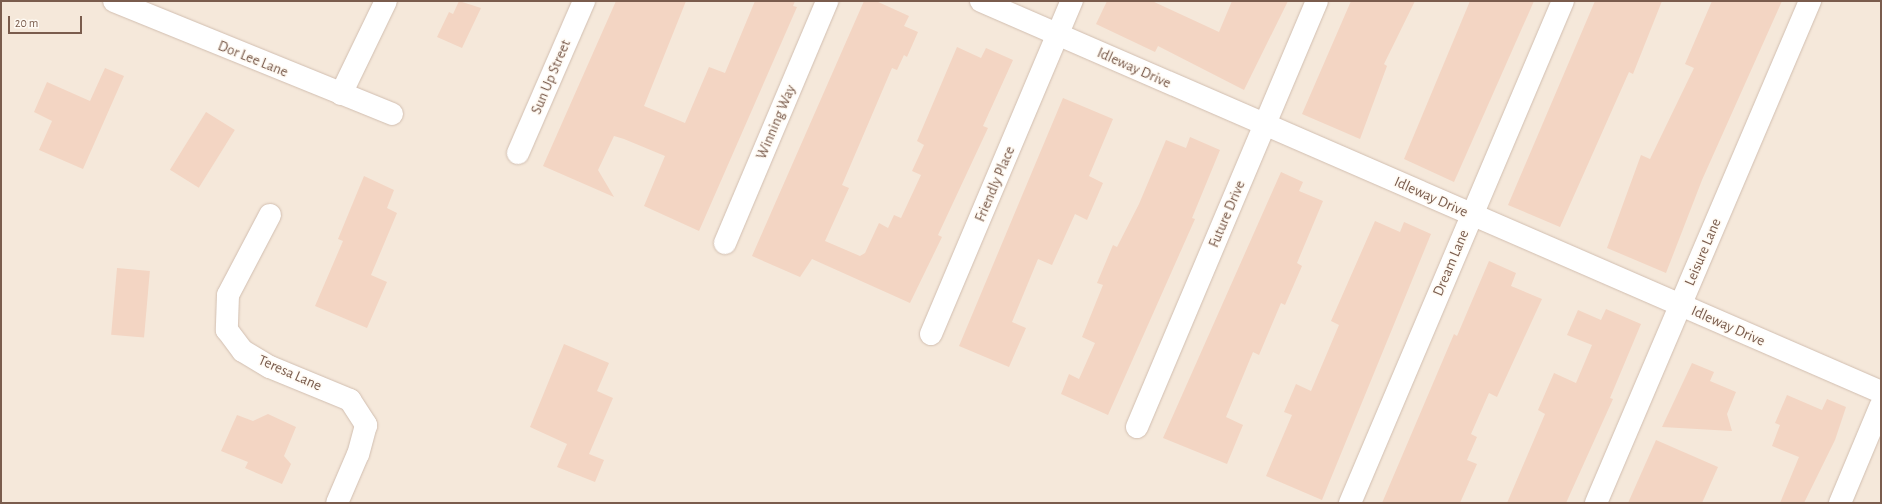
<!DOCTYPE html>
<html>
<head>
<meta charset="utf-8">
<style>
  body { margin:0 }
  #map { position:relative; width:1882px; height:504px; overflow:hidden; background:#fdf6ec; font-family:"Alegreya Sans",sans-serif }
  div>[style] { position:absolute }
  .residential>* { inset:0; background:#f5e8da; transform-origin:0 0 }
  .building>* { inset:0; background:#f3d5c3; transform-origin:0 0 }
  .roads { filter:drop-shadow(0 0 1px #d1beb0) drop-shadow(0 0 1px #d1beb0) }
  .minor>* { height:22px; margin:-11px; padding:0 11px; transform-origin:11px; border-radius:11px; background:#fff }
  span { translate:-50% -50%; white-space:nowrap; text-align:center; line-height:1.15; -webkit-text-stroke:3px #fffaf3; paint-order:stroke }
  .street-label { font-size:15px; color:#7a5c4d }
  .frame { position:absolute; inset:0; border:2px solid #7a5c4d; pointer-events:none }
  .scale { position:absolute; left:8px; top:16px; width:74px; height:18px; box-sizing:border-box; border:2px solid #7a5c4d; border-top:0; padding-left:5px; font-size:12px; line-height:14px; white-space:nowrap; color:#7a5c4d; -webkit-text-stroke:3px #fffaf3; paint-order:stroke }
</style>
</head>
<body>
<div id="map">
  <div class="residential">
    <div style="left:1px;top:1px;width:1880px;height:502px"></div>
  </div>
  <div class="building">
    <div style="clip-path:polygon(459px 1px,481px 8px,462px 48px,437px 37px,449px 12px,453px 14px)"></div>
    <div style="clip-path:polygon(616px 1px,686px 1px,644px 106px,685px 123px,709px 67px,725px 73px,755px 1px,795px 1px,793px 6px,797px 7px,699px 231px,644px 206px,665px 156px,624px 139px,614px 136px,598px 170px,614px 197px,543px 166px)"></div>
    <div style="clip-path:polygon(864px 1px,876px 1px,909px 16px,904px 26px,918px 32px,907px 57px,904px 55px,897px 70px,892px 68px,842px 185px,849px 188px,825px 241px,860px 256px,865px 253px,879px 223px,888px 228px,894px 215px,901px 218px,921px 175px,912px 171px,924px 145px,917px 141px,957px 47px,981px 58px,986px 48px,1013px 60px,983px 126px,988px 128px,938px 235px,942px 237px,910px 303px,812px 259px,800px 277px,752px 256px)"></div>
    <div style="clip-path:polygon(1107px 1px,1152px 1px,1219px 32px,1232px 1px,1288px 1px,1244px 90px,1158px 46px,1155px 52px,1096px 24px)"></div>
    <div style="clip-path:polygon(1351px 1px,1415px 1px,1384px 64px,1387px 66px,1360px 139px,1302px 114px)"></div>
    <div style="clip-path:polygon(1470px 1px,1534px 1px,1454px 182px,1404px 159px)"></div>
    <div style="clip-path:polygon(1595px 1px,1662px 1px,1633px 74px,1629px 72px,1560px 227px,1508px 205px)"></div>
    <div style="clip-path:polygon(1712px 1px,1782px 1px,1702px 180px,1666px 273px,1607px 248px,1641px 155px,1650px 159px,1694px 68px,1685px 64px)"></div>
    <div style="clip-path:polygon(105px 68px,124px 76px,83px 169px,39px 150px,52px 121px,34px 112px,47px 82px,90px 101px)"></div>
    <div style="clip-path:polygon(1063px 98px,1113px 119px,1089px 176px,1103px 183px,1087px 220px,1075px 214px,1052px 265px,1038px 259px,1012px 322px,1026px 328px,1009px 367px,959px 346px)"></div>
    <div style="left:206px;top:112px;width:34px;height:68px;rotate:32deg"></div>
    <div style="clip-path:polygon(1190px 137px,1220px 150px,1192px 218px,1195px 219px,1108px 415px,1061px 394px,1069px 374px,1079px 379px,1095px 343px,1082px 337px,1103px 285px,1097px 283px,1113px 245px,1117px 247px,1139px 204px,1166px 140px,1186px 148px)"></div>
    <div style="clip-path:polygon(1281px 172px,1303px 182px,1299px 191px,1323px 201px,1297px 263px,1302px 266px,1285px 305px,1281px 303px,1259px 355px,1253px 352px,1226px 417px,1243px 425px,1227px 464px,1163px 438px)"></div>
    <div style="clip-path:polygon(364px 176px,394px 190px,387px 208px,397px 213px,371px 275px,387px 282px,367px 328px,315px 306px,343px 241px,338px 239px)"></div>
    <div style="clip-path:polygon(1375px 221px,1400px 232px,1404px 222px,1431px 234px,1322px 500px,1266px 476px,1292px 415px,1284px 412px,1296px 384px,1311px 391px,1339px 325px,1331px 321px)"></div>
    <div style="clip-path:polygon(1489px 261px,1516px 273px,1511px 286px,1542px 299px,1497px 397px,1489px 393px,1471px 434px,1477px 437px,1467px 460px,1477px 464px,1460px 503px,1382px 503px,1454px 334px,1457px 336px)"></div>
    <div style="left:117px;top:268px;width:33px;height:67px;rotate:5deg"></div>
    <div style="clip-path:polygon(1606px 309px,1641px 324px,1610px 398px,1613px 399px,1566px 503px,1507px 503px,1545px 414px,1538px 410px,1554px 373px,1576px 383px,1592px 345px,1567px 335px,1578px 310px,1601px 320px)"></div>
    <div style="clip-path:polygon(564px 344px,609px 363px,597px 391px,613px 398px,589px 454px,604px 460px,595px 482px,557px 467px,567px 444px,530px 427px)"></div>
    <div style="clip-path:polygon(1692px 363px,1714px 372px,1710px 381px,1736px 392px,1727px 414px,1732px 431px,1662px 427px)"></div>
    <div style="clip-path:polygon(1787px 395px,1822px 410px,1827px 399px,1846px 407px,1835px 440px,1804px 503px,1780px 503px,1799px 457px,1772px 446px,1780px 425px,1775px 423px)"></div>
    <div style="clip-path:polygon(268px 414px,296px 427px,284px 456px,291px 464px,282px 484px,245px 468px,248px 462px,221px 451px,237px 415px,253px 421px)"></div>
    <div style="clip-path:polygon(1656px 440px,1718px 467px,1702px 503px,1628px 503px)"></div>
  </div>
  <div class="roads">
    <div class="minor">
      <div style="left:114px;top:1px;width:300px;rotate:22.1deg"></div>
      <div style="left:981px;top:1px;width:981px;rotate:23.48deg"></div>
      <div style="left:341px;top:94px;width:103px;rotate:-64.2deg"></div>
      <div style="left:518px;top:153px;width:166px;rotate:-66.5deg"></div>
      <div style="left:270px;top:215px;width:90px;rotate:117.7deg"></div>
      <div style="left:228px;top:295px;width:35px;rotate:92deg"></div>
      <div style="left:227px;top:330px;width:26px;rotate:53deg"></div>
      <div style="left:243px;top:351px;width:31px;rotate:31deg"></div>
      <div style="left:270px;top:367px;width:87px;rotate:22.4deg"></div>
      <div style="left:350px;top:400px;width:30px;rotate:57deg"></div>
      <div style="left:366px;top:425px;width:30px;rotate:105deg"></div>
      <div style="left:358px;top:454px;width:53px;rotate:113.2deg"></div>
      <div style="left:725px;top:243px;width:263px;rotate:-67.1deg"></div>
      <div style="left:931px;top:334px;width:362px;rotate:-67.1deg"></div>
      <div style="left:1137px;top:427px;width:462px;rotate:-67.1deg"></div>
      <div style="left:1350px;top:503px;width:545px;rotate:-67.01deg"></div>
      <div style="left:1596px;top:503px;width:546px;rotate:-66.91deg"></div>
      <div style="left:1840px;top:503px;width:106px;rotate:-67.3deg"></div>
    </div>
  </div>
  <div class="street-label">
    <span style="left:253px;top:59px;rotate:22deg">Dor Lee Lane</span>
    <span style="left:1134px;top:68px;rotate:24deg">Idleway Drive</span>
    <span style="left:551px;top:77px;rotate:-67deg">Sun Up Street</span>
    <span style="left:776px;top:122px;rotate:-67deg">Winning Way</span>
    <span style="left:995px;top:184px;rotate:-67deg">Friendly Place</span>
    <span style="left:1431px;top:197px;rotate:24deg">Idleway Drive</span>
    <span style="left:1227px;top:214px;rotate:-67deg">Future Drive</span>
    <span style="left:1703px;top:252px;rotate:-67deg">Leisure Lane</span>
    <span style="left:1451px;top:263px;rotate:-67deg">Dream Lane</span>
    <span style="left:1728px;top:326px;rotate:24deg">Idleway Drive</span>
    <span style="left:290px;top:373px;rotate:24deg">Teresa Lane</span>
  </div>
  <div class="frame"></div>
  <div class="scale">20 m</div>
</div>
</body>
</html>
